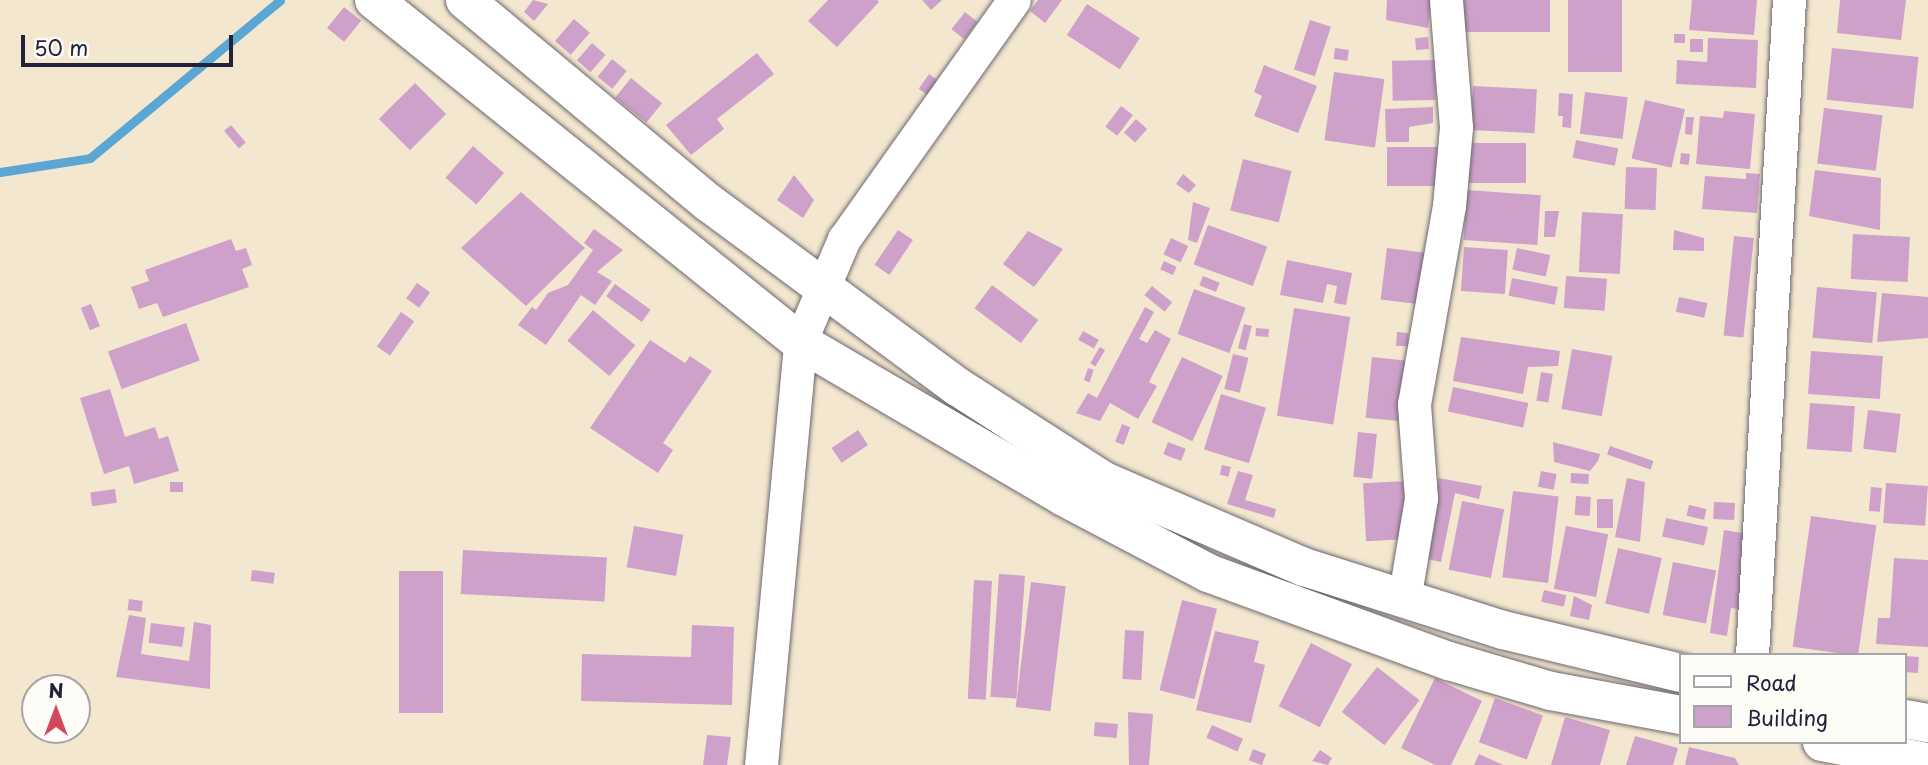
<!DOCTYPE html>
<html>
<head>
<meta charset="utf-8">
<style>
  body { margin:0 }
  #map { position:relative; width:1928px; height:765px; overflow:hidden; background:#f4e7cf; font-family:"Playpen Sans",sans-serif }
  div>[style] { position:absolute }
  .stream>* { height:9px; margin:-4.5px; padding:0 4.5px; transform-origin:4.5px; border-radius:4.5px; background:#5ba6d3 }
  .building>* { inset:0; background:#cea1ca; transform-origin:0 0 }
  .roads { filter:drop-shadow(0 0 2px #6c676f) drop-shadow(0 0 2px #6c676f) }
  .minor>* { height:33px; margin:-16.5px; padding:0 16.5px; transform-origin:16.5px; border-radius:16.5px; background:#fff }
  .major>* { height:38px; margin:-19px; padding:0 19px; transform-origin:19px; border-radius:19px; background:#fff }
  span { translate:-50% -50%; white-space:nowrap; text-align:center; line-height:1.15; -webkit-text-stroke:5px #fdfcf7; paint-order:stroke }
  .legend { position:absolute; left:1679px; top:653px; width:228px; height:91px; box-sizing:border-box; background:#fdfcf7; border:2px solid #a5a5ac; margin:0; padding:9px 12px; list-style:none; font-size:21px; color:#22223b }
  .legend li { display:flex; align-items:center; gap:14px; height:35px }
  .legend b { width:35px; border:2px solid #a5a5ac }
  .north { position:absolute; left:21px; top:674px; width:70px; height:70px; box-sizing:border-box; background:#fdfcf7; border:2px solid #a5a5ac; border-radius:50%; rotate:0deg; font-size:19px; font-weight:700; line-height:28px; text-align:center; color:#22223b }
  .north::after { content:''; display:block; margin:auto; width:24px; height:32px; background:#d1495b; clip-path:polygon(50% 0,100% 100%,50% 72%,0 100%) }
  .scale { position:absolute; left:21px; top:35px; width:212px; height:32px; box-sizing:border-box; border:4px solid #22223b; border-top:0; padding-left:9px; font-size:21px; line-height:24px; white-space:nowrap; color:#22223b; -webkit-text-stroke:5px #fdfcf7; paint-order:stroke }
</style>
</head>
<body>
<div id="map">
  <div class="stream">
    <div style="left:0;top:172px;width:91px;rotate:-8.8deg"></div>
    <div style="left:90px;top:158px;width:247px;rotate:-39.7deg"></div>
  </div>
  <div class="building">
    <div style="clip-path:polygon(533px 0,548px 4px,534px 21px,524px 12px)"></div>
    <div style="clip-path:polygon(828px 0,877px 0,879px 2px,837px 47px,808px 21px)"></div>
    <div style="clip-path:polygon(922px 0,942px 0,931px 10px)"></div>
    <div style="clip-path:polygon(1038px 0,1062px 0,1045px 23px,1030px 11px)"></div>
    <div style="clip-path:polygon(1387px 0,1431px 0,1428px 28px,1386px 20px)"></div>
    <div style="left:1463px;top:0;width:87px;height:32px"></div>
    <div style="left:1568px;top:0;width:54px;height:72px"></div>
    <div style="clip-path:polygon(1692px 0,1757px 0,1754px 35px,1689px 30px)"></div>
    <div style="clip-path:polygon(1840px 0,1906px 0,1901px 40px,1837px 33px)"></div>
    <div style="left:1087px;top:4px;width:63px;height:37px;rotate:33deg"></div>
    <div style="left:344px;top:7px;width:22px;height:27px;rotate:39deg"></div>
    <div style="left:965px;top:12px;width:16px;height:22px;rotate:38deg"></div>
    <div style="left:574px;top:19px;width:21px;height:29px;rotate:41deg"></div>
    <div style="left:1310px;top:20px;width:22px;height:52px;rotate:18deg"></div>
    <div style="left:1674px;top:34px;width:11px;height:9px"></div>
    <div style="left:1428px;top:37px;width:12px;height:13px;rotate:85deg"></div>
    <div style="clip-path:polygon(1708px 38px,1758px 40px,1756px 88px,1676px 84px,1677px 60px,1707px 62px)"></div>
    <div style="left:1690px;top:39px;width:13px;height:13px"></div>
    <div style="left:592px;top:43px;width:18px;height:23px;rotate:41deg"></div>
    <div style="left:1335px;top:48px;width:14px;height:11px;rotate:8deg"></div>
    <div style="left:1832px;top:48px;width:87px;height:52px;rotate:6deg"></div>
    <div style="clip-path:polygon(757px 53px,774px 74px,717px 119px,724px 129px,691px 155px,666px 125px)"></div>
    <div style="left:612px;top:59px;width:19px;height:23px;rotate:39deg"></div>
    <div style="left:1435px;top:60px;width:40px;height:43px;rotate:89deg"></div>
    <div style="clip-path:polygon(1264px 65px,1317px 86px,1298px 133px,1254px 116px,1262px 96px,1254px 92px)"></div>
    <div style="left:1334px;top:72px;width:51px;height:69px;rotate:8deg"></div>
    <div style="left:929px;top:74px;width:19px;height:18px;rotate:35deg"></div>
    <div style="left:631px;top:78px;width:40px;height:25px;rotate:39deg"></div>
    <div style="left:415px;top:83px;width:44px;height:51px;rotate:45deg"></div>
    <div style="left:1473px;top:86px;width:64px;height:44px;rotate:3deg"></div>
    <div style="left:1585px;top:92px;width:43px;height:42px;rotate:7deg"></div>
    <div style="clip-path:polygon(1559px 93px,1573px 94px,1571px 128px,1562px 127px,1563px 116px,1558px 116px)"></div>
    <div style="left:1645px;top:100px;width:41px;height:60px;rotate:13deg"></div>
    <div style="left:1121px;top:106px;width:15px;height:26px;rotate:37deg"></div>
    <div style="clip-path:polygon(1433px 107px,1433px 123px,1409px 127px,1409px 142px,1386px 142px,1385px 109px)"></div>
    <div style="left:1824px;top:108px;width:59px;height:56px;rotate:7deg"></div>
    <div style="clip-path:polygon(1724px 111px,1755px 114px,1750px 169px,1696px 164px,1700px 116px,1723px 118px)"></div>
    <div style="clip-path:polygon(1686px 117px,1694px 117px,1692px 135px,1685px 134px)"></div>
    <div style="left:1136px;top:119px;width:15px;height:18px;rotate:42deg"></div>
    <div style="left:231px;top:125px;width:23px;height:9px;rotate:50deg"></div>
    <div style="left:1576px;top:140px;width:43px;height:18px;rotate:11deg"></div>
    <div style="left:1467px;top:143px;width:59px;height:40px"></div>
    <div style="left:473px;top:146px;width:41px;height:42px;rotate:41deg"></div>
    <div style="left:1387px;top:147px;width:51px;height:39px"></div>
    <div style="left:1681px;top:153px;width:9px;height:11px;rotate:6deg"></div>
    <div style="left:1243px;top:159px;width:50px;height:53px;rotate:14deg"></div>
    <div style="left:1626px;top:167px;width:31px;height:42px;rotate:2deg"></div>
    <div style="clip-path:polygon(1815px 170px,1881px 178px,1880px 230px,1809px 216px)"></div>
    <div style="clip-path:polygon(1746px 173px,1760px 174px,1757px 213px,1702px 209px,1705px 176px,1746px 179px)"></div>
    <div style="clip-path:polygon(1183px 174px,1196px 185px,1189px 193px,1176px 184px)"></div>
    <div style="clip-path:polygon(794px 175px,814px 200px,803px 218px,777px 200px)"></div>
    <div style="left:1467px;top:190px;width:74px;height:50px;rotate:4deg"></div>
    <div style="clip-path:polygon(521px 192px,585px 248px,526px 306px,461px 248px)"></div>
    <div style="clip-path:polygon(1193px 202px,1210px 208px,1197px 243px,1188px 240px)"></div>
    <div style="clip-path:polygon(1545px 211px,1559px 211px,1555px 237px,1544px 237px)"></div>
    <div style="left:1582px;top:212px;width:41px;height:60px;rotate:3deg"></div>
    <div style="left:1208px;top:225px;width:63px;height:42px;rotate:20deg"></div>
    <div style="clip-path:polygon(594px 229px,623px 250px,597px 272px,612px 281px,595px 305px,581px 295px,546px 345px,518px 325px,532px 307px,536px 310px,548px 293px,568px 285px,593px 250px,584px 243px)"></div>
    <div style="left:898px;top:230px;width:18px;height:42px;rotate:34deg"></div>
    <div style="clip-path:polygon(1674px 230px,1704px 238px,1704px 251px,1673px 250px)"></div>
    <div style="clip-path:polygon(1028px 231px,1063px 249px,1034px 287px,1003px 264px)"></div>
    <div style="left:1853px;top:234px;width:57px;height:45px;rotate:3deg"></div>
    <div style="left:1734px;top:236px;width:20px;height:100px;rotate:6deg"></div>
    <div style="left:1171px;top:238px;width:19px;height:18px;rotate:25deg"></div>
    <div style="clip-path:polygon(231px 239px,236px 251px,246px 248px,252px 265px,242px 269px,249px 287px,163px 317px,157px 303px,139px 309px,131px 287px,149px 281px,145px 270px)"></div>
    <div style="left:1464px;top:247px;width:44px;height:44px;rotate:4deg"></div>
    <div style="left:1387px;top:248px;width:41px;height:52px;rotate:7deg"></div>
    <div style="left:1517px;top:248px;width:34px;height:22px;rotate:12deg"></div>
    <div style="clip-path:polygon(1287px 260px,1352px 273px,1346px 305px,1334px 303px,1337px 286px,1327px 284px,1323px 303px,1280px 295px)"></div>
    <div style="left:1164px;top:261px;width:14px;height:9px;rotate:25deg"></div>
    <div style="left:1203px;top:276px;width:18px;height:10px;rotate:22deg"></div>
    <div style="left:1566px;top:276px;width:41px;height:32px;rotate:4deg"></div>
    <div style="left:1512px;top:278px;width:47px;height:18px;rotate:11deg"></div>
    <div style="left:417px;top:283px;width:16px;height:19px;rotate:35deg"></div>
    <div style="left:615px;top:284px;width:44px;height:15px;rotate:36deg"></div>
    <div style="left:992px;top:285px;width:58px;height:29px;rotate:37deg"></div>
    <div style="left:1152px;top:286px;width:26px;height:12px;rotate:39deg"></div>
    <div style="left:1817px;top:287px;width:60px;height:51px;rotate:5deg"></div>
    <div style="left:1194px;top:289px;width:55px;height:48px;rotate:20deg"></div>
    <div style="clip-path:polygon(1882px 293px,1928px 297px,1928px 338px,1877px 342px)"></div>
    <div style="left:1679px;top:297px;width:29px;height:15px;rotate:12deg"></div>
    <div style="left:91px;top:304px;width:24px;height:11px;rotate:68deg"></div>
    <div style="clip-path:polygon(1145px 307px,1154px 312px,1139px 339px,1147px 343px,1155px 330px,1171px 339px,1149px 382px,1157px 386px,1138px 419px,1110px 403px,1100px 421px,1076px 413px,1088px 393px,1097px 398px)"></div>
    <div style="left:1294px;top:308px;width:57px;height:109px;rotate:9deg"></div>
    <div style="left:593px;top:310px;width:55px;height:40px;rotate:40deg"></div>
    <div style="left:401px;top:312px;width:16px;height:42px;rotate:35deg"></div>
    <div style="left:186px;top:323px;width:40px;height:83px;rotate:70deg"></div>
    <div style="left:1244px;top:324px;width:8px;height:25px;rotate:14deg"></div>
    <div style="left:1256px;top:328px;width:13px;height:8px;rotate:4deg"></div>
    <div style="left:1083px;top:331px;width:18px;height:10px;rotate:29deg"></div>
    <div style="clip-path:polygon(1397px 332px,1408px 333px,1408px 346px,1396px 346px)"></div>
    <div style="clip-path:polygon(1461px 337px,1560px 351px,1558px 366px,1528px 367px,1523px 394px,1453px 381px)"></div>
    <div style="clip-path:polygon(650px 340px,685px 363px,690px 356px,712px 371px,663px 443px,673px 450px,658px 473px,590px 428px)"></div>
    <div style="left:1100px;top:347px;width:6px;height:19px;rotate:31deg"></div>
    <div style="left:1572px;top:349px;width:41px;height:61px;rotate:10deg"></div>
    <div style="left:1811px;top:351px;width:72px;height:43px;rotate:4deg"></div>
    <div style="left:1233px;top:354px;width:16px;height:36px;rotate:14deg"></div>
    <div style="left:1182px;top:357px;width:45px;height:72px;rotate:25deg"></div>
    <div style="left:1372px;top:357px;width:40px;height:61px;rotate:6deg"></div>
    <div style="left:1088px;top:368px;width:6px;height:13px;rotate:18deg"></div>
    <div style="left:1541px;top:372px;width:12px;height:29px;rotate:9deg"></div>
    <div style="left:1453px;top:387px;width:77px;height:25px;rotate:12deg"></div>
    <div style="clip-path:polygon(110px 389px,125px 437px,155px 427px,159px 439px,168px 436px,179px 471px,134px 484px,129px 466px,104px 474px,80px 398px)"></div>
    <div style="left:1221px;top:394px;width:47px;height:58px;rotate:17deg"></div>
    <div style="left:1810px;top:403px;width:45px;height:46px;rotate:4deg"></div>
    <div style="left:1868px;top:410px;width:33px;height:39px;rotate:7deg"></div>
    <div style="left:1122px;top:424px;width:9px;height:19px;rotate:21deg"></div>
    <div style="left:858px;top:430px;width:18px;height:32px;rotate:56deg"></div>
    <div style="left:1358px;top:432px;width:19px;height:45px;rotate:6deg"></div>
    <div style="left:1168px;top:442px;width:19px;height:13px;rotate:21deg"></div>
    <div style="clip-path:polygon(1553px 442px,1600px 454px,1598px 461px,1590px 471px,1554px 462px)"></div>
    <div style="left:1610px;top:446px;width:46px;height:9px;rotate:19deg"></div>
    <div style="left:1222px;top:465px;width:9px;height:10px;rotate:13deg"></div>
    <div style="clip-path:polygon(1238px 471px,1253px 475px,1245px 500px,1276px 509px,1274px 518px,1227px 504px)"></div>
    <div style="left:1541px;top:471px;width:16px;height:16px;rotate:11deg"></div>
    <div style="left:1571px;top:473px;width:18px;height:10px;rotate:3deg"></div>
    <div style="clip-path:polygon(1439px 478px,1482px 486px,1479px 499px,1455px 493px,1441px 562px,1423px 558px)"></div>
    <div style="clip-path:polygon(1627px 478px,1645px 482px,1640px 542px,1615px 537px)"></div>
    <div style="left:1406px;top:481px;width:58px;height:43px;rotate:87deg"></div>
    <div style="left:170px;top:482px;width:13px;height:10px"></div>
    <div style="left:1886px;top:483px;width:42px;height:40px;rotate:4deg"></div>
    <div style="left:1871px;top:487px;width:11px;height:24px;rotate:5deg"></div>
    <div style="left:115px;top:489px;width:14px;height:25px;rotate:82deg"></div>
    <div style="left:1513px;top:491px;width:46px;height:87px;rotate:7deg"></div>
    <div style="left:1576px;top:496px;width:15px;height:19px;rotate:4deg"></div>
    <div style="left:1597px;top:499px;width:16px;height:29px"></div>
    <div style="left:1462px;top:501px;width:43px;height:70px;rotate:11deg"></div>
    <div style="left:1714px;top:502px;width:21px;height:17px;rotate:3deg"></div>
    <div style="left:1689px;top:505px;width:18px;height:11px;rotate:13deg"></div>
    <div style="left:1811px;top:516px;width:66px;height:132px;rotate:8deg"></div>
    <div style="left:1666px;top:518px;width:43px;height:19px;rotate:12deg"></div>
    <div style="left:634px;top:526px;width:50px;height:42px;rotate:10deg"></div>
    <div style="left:1566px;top:526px;width:43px;height:64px;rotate:11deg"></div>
    <div style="clip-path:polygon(1724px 530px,1749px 534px,1739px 609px,1731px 608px,1727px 636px,1710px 633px)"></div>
    <div style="left:1618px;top:548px;width:45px;height:57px;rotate:13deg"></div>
    <div style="left:463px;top:550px;width:144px;height:44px;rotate:3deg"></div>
    <div style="clip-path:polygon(1894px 558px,1928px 560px,1928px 647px,1876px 644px,1878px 618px,1890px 618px)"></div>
    <div style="left:1673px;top:562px;width:44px;height:54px;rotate:11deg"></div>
    <div style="left:252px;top:570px;width:23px;height:11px;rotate:7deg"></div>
    <div style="left:399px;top:571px;width:44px;height:142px"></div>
    <div style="left:999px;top:574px;width:26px;height:123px;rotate:4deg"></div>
    <div style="left:974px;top:580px;width:18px;height:119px;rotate:3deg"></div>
    <div style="left:1031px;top:582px;width:35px;height:126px;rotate:7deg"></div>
    <div style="left:1544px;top:590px;width:23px;height:12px;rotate:13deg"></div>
    <div style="clip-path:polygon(1574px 596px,1592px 605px,1589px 620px,1570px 616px)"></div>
    <div style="left:129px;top:599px;width:14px;height:11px;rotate:8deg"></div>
    <div style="left:1182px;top:600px;width:36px;height:93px;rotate:14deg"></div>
    <div style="clip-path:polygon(129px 615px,146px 618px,141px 654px,189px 661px,194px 622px,211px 625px,210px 689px,116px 677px)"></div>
    <div style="left:151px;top:623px;width:34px;height:20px;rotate:7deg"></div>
    <div style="clip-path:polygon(692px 625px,734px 627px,732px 705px,581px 701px,582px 654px,691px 657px)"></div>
    <div style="left:1125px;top:630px;width:19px;height:49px;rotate:3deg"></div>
    <div style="clip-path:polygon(1215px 631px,1259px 641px,1254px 662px,1265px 665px,1251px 723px,1196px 710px)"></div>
    <div style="left:1311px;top:643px;width:46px;height:71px;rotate:27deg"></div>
    <div style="left:1905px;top:656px;width:14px;height:16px;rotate:4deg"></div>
    <div style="left:1377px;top:667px;width:54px;height:57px;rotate:38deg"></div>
    <div style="clip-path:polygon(1435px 678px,1482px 701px,1451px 765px,1435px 765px,1401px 748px)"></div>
    <div style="left:1495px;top:698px;width:51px;height:47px;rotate:20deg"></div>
    <div style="clip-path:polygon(1128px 712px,1153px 714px,1149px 765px,1129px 765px)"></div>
    <div style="clip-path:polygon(1565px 717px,1610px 730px,1600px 765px,1551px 765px)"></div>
    <div style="left:1095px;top:722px;width:23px;height:14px;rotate:5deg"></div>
    <div style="left:1212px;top:725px;width:34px;height:14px;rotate:24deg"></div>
    <div style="clip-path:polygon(707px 735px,731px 737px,727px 765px,703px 765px)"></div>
    <div style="clip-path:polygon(1635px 736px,1678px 748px,1673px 765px,1626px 765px)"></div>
    <div style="clip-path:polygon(1689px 747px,1735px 758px,1739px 765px,1685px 765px)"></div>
    <div style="left:1253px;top:749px;width:14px;height:12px;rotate:21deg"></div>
    <div style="clip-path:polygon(1320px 750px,1332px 758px,1328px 765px,1312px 761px)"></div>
    <div style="clip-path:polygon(1479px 754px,1503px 765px,1474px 765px)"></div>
  </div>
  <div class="roads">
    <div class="minor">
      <div style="left:1404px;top:600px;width:103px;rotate:-80.5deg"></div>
      <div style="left:1421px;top:498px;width:94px;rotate:-94.3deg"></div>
      <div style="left:1414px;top:404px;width:201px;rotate:-80deg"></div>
      <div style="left:1449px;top:206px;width:79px;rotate:-84.9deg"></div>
      <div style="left:1456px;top:127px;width:127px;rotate:-94.5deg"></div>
      <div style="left:1752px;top:655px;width:656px;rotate:-86.77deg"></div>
      <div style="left:761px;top:765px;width:425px;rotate:-84.7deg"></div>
      <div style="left:800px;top:342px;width:112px;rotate:-66.9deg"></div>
      <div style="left:844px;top:239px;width:293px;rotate:-54.6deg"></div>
    </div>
    <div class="major">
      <div style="left:374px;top:0;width:546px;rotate:38.76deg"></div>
      <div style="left:800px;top:342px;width:306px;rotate:30.4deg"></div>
      <div style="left:1064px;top:497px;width:163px;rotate:27.8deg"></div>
      <div style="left:1208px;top:573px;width:257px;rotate:20.1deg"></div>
      <div style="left:1449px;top:661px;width:106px;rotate:16.4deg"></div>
      <div style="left:1551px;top:691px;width:132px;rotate:10.5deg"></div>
      <div style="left:465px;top:0;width:317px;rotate:39.8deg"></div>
      <div style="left:709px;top:203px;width:310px;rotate:36.5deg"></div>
      <div style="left:958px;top:387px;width:174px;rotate:32.8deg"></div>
      <div style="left:1104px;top:481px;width:218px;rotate:23.3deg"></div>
      <div style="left:1304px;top:567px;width:209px;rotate:17.6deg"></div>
      <div style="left:1503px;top:630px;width:183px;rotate:13.6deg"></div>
      <div style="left:1905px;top:719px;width:23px;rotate:10deg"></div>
      <div style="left:1822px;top:742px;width:108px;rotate:10.7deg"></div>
    </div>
  </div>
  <ul class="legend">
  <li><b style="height:9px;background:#fff"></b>Road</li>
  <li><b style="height:19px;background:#cea1ca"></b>Building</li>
  </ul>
  <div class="north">N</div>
  <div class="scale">50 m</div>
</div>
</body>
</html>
